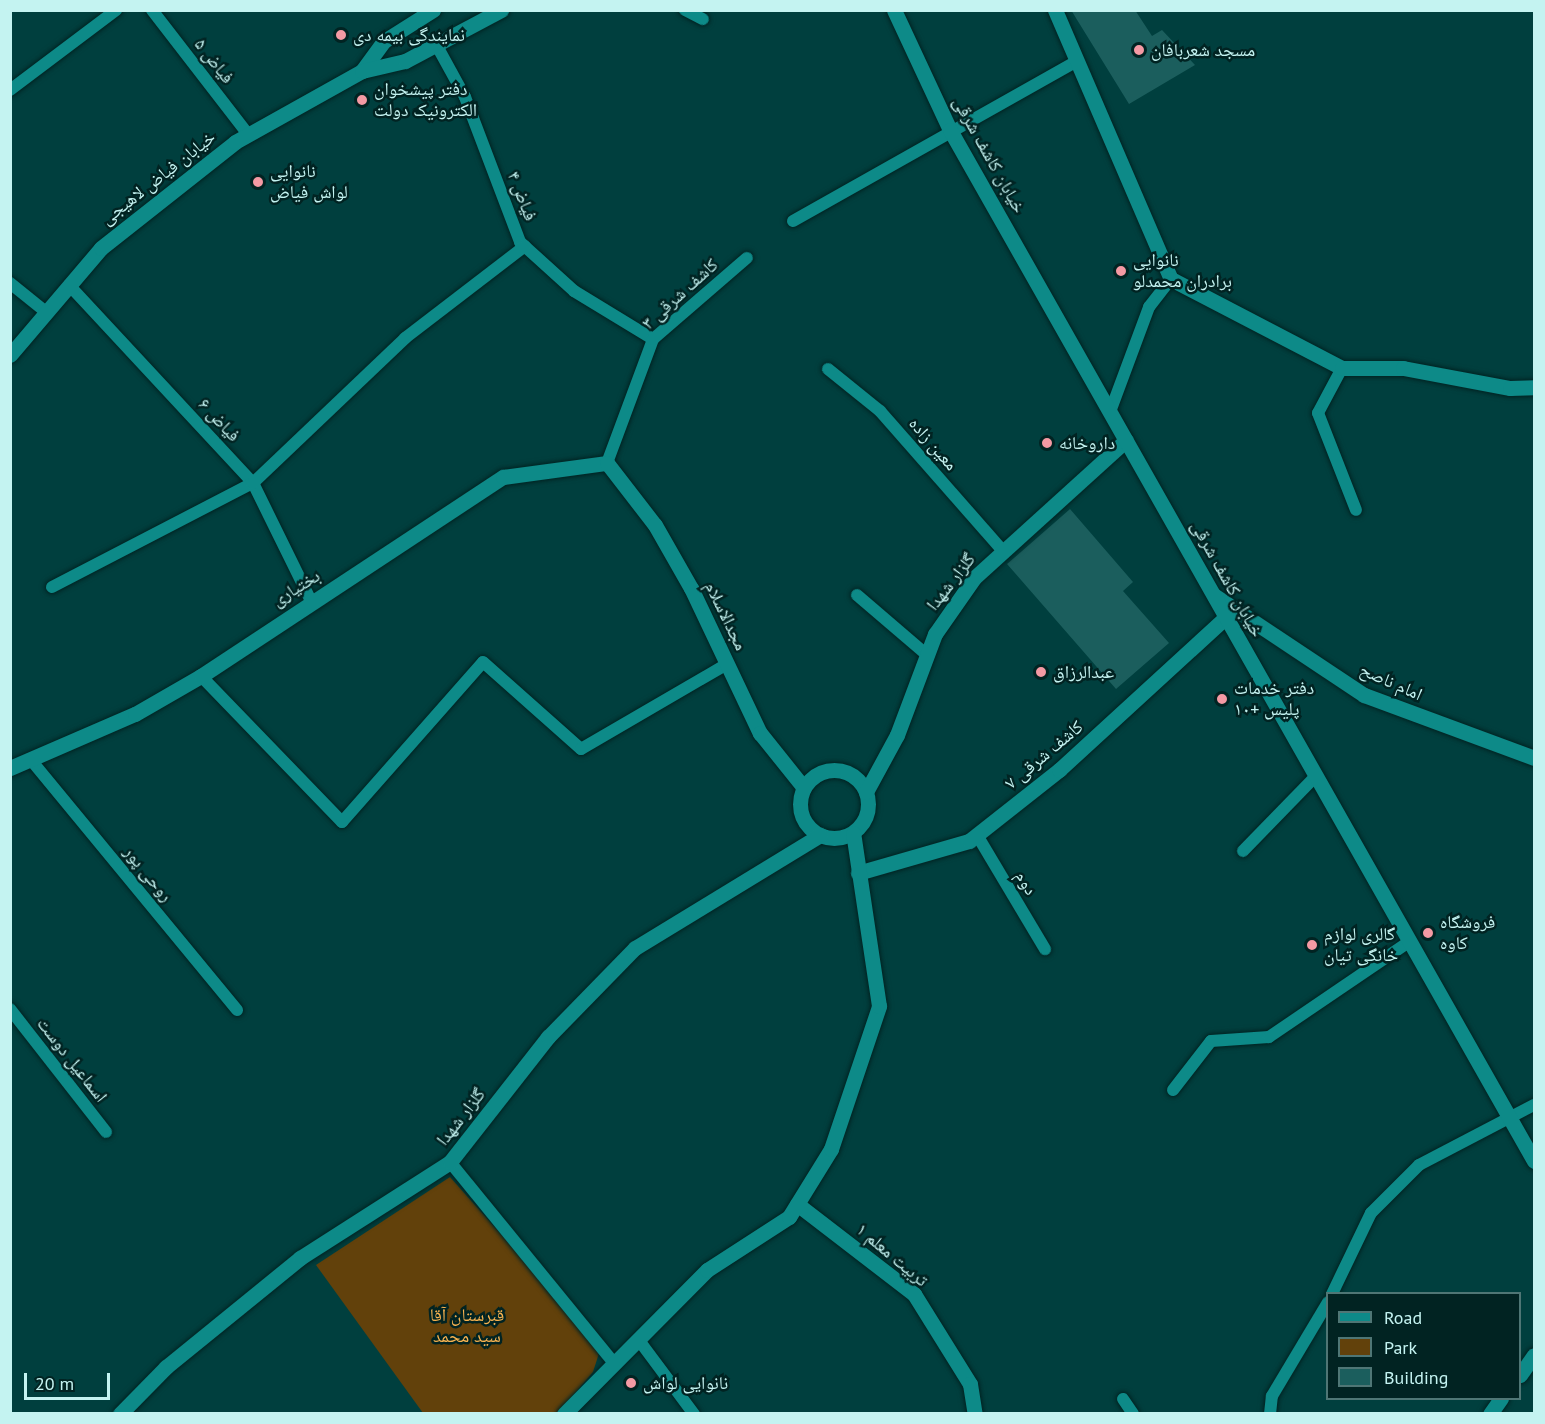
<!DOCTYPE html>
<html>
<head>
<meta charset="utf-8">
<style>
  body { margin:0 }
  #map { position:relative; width:1545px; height:1424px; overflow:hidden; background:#003f3e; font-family:"PT Sans","Noto Naskh Arabic",sans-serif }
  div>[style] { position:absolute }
  .green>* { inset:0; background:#62410b }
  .building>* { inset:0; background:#1b5e5d }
  .roads { filter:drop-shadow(0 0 2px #012322) drop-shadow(0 0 2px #012322) }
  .lane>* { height:12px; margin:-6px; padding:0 6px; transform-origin:6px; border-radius:6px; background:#0d8a88 }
  .street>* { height:15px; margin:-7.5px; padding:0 7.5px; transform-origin:7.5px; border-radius:7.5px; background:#0d8a88 }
  .street>.ring { margin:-7.5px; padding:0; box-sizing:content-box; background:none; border:15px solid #0d8a88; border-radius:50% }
  .secondary>* { height:15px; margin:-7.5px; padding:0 7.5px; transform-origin:7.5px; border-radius:7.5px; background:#0d8a88 }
  .dots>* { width:16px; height:16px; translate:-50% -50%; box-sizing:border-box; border:3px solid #012322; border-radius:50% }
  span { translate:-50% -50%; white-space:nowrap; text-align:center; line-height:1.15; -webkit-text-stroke:5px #012322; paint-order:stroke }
  .poi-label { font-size:18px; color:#c4f3f1 }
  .left { translate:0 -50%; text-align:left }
  .street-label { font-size:18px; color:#c4f3f1 }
  .park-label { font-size:18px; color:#f8b351 }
  .frame { position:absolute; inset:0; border:12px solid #c4f3f1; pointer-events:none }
  .legend { position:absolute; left:1326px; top:1292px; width:195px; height:108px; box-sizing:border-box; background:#012322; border:2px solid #4f7675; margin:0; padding:8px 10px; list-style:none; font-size:18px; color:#c4f3f1 }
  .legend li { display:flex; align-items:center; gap:12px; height:30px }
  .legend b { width:30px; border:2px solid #4f7675 }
  .scale { position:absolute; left:24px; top:1373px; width:86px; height:27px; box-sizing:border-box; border:3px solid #c4f3f1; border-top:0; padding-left:8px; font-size:18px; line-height:21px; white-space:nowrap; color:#c4f3f1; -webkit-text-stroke:4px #012322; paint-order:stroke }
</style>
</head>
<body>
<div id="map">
  <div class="green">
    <div style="clip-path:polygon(450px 1177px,601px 1347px,593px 1372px,558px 1413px,423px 1413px,316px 1265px)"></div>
  </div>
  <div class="building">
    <div style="clip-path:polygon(1071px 10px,1135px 10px,1152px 36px,1162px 30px,1195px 65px,1129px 104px)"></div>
    <div style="clip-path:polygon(1070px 509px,1133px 582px,1123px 591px,1169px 643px,1116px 689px,1007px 564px)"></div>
  </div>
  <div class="roads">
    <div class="lane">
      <div style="left:152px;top:10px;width:157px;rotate:52.3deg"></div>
      <div style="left:685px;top:10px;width:20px;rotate:27deg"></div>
      <div style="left:437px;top:46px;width:58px;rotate:61.2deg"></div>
      <div style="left:465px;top:97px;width:155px;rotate:69.2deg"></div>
      <div style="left:520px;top:242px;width:73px;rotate:42.2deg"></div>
      <div style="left:574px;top:291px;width:92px;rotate:31.3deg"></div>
      <div style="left:10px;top:90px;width:133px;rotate:-37deg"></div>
      <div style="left:793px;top:221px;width:324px;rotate:-29.4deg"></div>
      <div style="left:10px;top:283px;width:46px;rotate:38.9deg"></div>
      <div style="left:69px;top:285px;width:270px;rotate:47.1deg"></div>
      <div style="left:253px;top:483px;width:131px;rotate:63.8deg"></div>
      <div style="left:1342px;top:368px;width:51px;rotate:118.1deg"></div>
      <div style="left:1318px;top:413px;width:104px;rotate:68.6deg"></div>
      <div style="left:828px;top:369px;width:67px;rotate:38.9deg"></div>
      <div style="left:880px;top:411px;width:186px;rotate:48.7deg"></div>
      <div style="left:1110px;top:412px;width:112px;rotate:-69.6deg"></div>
      <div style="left:1149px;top:307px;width:36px;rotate:-52deg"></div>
      <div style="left:607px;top:463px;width:132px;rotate:-69.6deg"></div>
      <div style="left:653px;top:339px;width:124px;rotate:-40.8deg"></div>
      <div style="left:52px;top:587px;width:226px;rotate:-27.4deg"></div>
      <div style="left:253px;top:483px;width:210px;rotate:-43.6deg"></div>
      <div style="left:405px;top:338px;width:151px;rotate:-37.5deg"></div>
      <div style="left:857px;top:595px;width:92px;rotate:40.6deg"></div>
      <div style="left:201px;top:676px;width:203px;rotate:46deg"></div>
      <div style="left:342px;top:822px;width:213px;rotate:-48.6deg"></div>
      <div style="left:483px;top:662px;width:131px;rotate:41.6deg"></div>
      <div style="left:581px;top:749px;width:169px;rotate:-30.2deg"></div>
      <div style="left:31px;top:760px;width:324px;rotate:50.5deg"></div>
      <div style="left:977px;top:835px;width:133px;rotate:59.2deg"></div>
      <div style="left:1243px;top:851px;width:105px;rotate:-45.8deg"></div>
      <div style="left:10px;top:1009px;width:156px;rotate:52deg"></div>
      <div style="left:1173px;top:1090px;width:62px;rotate:-52.2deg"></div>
      <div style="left:1211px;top:1041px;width:58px;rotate:-3.9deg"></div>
      <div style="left:1269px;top:1037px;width:171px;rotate:-34.2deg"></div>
      <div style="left:450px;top:1162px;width:259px;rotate:50.8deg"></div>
      <div style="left:1332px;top:1294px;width:90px;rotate:-64.3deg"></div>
      <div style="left:1371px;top:1213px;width:68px;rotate:-45deg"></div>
      <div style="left:1419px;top:1165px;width:130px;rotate:-27.6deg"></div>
      <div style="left:638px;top:1339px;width:94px;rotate:53.3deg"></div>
      <div style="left:1123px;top:1399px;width:18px;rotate:56deg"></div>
      <div style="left:1270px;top:1414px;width:18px;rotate:-84deg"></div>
      <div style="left:1272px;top:1396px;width:109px;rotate:-59.2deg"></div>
    </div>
    <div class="street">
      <div style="left:1055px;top:10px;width:293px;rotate:66.7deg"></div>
      <div style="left:1171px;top:279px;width:193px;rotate:27.5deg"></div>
      <div style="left:1342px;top:368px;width:61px"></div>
      <div style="left:1403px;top:368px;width:109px;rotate:10.6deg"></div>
      <div style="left:1510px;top:388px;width:24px;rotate:-2deg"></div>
      <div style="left:1215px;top:596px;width:179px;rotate:33.6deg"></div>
      <div style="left:1364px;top:695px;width:181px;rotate:20.3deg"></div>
      <div style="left:10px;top:768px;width:136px;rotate:-23.4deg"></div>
      <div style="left:135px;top:714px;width:76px;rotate:-29.9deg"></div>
      <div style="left:201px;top:676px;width:362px;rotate:-33.4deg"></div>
      <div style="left:503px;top:477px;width:105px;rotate:-7.7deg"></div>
      <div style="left:607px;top:463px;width:78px;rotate:52.3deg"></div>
      <div style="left:655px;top:525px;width:73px;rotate:60.3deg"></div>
      <div style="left:691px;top:588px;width:161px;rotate:64.6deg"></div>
      <div style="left:760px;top:733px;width:70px;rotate:51.3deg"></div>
      <div class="ring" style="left:800px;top:770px;width:53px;height:53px"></div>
      <div style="left:866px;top:792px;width:65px;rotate:-61.5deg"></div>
      <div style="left:897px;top:735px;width:108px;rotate:-69.4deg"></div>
      <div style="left:935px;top:634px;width:68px;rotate:-55.1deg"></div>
      <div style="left:974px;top:578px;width:205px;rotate:-42.2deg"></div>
      <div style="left:858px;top:873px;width:116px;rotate:-16.1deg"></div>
      <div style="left:969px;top:841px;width:115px;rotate:-38.3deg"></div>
      <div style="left:1059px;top:770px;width:226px;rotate:-42.5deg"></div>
      <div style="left:797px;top:1204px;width:148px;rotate:37.6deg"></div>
      <div style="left:914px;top:1294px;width:106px;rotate:58.1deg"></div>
      <div style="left:970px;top:1384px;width:30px;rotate:81deg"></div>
      <div style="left:120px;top:1414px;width:66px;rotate:-45.6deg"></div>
      <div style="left:166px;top:1367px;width:173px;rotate:-39.1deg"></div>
      <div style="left:300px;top:1258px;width:178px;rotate:-32.6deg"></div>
      <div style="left:450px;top:1162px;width:159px;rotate:-51.9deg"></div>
      <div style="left:548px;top:1037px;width:124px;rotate:-45.7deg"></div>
      <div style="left:635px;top:948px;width:217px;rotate:-31.4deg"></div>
      <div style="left:564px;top:1414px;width:203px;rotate:-45.2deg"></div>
      <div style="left:707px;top:1270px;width:98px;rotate:-32.9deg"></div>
      <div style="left:789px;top:1217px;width:80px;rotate:-58.3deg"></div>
      <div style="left:831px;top:1149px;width:151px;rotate:-71.4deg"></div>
      <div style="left:879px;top:1006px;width:175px;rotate:-98.5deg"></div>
    </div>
    <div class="secondary">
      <div style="left:894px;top:10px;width:132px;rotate:65deg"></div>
      <div style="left:950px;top:130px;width:1185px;rotate:60.47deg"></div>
      <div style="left:362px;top:71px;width:37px;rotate:-54deg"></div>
      <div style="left:384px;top:41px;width:58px;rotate:-32.3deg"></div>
      <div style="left:10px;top:355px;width:140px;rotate:-49.6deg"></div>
      <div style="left:101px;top:248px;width:171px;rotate:-38.3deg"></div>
      <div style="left:235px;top:142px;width:145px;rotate:-29.2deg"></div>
      <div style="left:362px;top:71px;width:44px;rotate:-13.1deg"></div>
      <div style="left:405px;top:61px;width:109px;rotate:-28deg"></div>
      <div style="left:1520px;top:1375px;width:24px;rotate:-55deg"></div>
      <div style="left:1490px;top:1414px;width:19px;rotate:-55deg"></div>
    </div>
  </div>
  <div class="dots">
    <div style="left:341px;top:35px;background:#f49aa4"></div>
    <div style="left:1139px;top:50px;background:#f49aa4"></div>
    <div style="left:362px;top:100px;background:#f49aa4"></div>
    <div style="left:258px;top:182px;background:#f49aa4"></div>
    <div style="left:1121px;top:271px;background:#f49aa4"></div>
    <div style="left:1047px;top:443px;background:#f49aa4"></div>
    <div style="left:1041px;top:672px;background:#f49aa4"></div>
    <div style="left:1222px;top:699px;background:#f49aa4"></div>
    <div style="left:1428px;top:933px;background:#f49aa4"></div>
    <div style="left:1312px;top:945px;background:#f49aa4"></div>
    <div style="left:631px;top:1383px;background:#f49aa4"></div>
  </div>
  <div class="poi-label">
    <span class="left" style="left:353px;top:35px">نمایندگی بیمه دی</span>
    <span class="left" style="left:1151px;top:50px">مسجد شعربافان</span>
    <span class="left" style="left:374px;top:100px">دفتر پیشخوان<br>الکترونیک دولت</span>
    <span class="left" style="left:270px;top:182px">نانوایی<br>لواش فیاض</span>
    <span class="left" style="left:1133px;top:271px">نانوایی<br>برادران محمدلو</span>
    <span class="left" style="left:1059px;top:443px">داروخانه</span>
    <span class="left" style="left:1053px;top:672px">عبدالرزاق</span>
    <span class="left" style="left:1234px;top:699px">دفتر خدمات<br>پلیس +۱۰</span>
    <span class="left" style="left:1440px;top:933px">فروشگاه<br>کاوه</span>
    <span class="left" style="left:1324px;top:945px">گالری لوازم<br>خانگی تیان</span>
    <span class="left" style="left:643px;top:1383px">نانوایی لواش</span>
  </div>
  <div class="street-label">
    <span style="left:214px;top:61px;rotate:52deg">فیاض ۵</span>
    <span style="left:989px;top:155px;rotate:61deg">خیابان کاشف شرقی</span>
    <span style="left:158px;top:178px;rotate:-38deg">خیابان فیاض لاهیجی</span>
    <span style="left:522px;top:196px;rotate:69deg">فیاض ۴</span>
    <span style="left:680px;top:294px;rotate:-42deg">کاشف شرقی ۳</span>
    <span style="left:219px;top:420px;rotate:47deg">فیاض ۶</span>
    <span style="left:933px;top:444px;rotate:49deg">معین زاده</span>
    <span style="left:1227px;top:579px;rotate:61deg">خیابان کاشف شرقی</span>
    <span style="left:951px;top:582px;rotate:-52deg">گلزار شهدا</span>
    <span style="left:296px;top:588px;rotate:-32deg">بختیاری</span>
    <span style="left:726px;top:616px;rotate:64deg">مجدالاسلام</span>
    <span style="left:1391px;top:682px;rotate:24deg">امام ناصح</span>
    <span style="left:1044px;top:755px;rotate:-40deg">کاشف شرقی ۷</span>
    <span style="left:148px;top:874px;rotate:51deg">روحی پور</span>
    <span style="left:1026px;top:883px;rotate:59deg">دوم</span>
    <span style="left:72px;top:1060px;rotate:52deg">اسماعیل دوست</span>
    <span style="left:461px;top:1117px;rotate:-52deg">گلزار شهدا</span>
    <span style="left:892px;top:1255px;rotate:40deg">تربیت معلم ۱</span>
  </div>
  <div class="park-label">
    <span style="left:467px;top:1326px">قبرستان آقا<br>سید محمد</span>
  </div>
  <div class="frame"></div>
  <ul class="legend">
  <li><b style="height:8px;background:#0d8a88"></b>Road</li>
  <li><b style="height:16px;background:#62410b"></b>Park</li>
  <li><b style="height:16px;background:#1b5e5d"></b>Building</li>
  </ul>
  <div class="scale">20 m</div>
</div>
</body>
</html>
